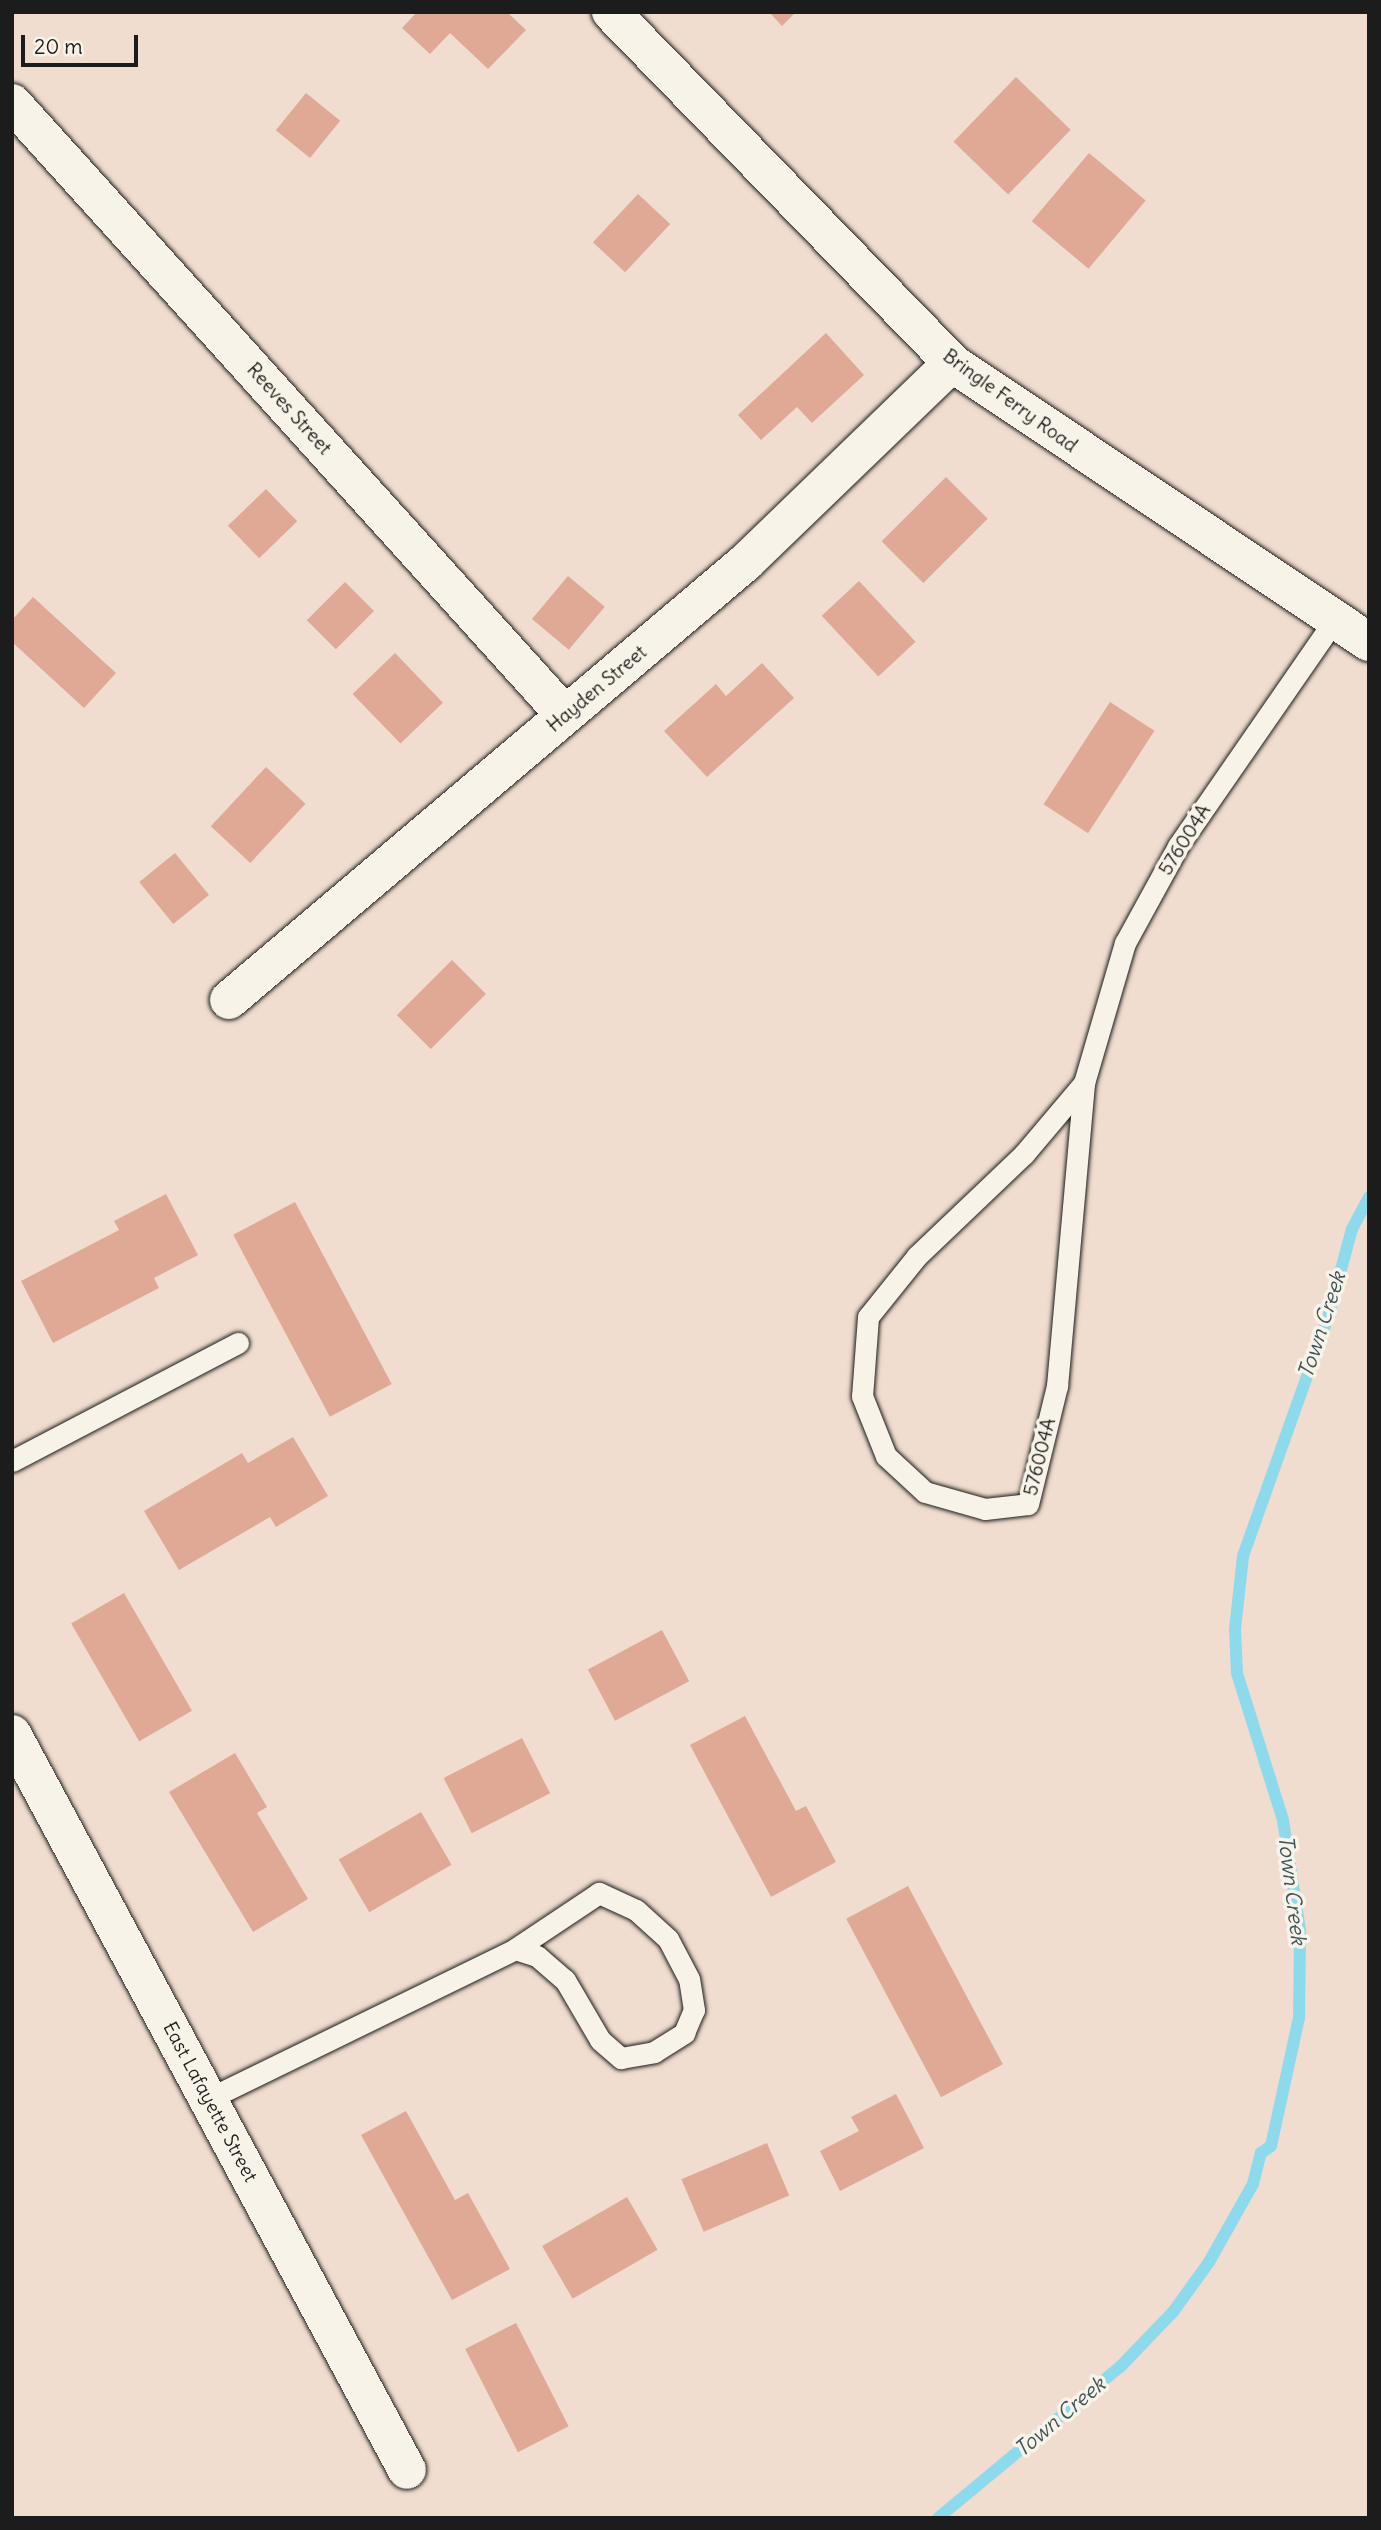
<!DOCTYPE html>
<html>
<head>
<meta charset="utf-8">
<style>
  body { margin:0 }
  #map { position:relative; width:1381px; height:2530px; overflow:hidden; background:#f0ddcf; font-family:Delius,sans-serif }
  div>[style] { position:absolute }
  .stream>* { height:12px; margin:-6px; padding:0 6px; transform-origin:6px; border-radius:6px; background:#8ddaed }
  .building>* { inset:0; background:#dfa996; transform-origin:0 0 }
  .roads { filter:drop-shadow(0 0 2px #1c1c1c) drop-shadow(0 0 2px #1c1c1c) }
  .service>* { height:21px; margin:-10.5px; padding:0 10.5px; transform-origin:10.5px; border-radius:10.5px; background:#f7f3e8 }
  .minor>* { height:38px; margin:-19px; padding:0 19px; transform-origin:19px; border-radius:19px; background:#f7f3e8 }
  .tertiary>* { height:38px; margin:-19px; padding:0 19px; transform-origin:19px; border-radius:19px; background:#f7f3e8 }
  span { translate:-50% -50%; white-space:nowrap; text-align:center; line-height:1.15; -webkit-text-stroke:7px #f7f3e8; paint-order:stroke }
  .street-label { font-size:19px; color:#1c1c1c }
  .water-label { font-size:21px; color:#3e555b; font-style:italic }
  .frame { position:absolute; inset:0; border:14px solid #1c1c1c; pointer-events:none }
  .scale { position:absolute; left:21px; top:35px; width:117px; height:32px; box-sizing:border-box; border:4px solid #1c1c1c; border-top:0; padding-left:9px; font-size:21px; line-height:24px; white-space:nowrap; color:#1c1c1c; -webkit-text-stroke:5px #f7f3e8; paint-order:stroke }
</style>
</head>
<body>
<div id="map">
  <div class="stream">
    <div style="left:938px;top:2518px;width:238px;rotate:-39.7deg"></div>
    <div style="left:1121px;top:2366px;width:75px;rotate:-46.1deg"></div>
    <div style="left:1173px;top:2312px;width:62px;rotate:-54.2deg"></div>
    <div style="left:1209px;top:2262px;width:90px;rotate:-60.6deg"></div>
    <div style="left:1253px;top:2184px;width:32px;rotate:-76deg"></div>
    <div style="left:1261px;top:2153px;width:12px;rotate:-35deg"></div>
    <div style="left:1271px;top:2146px;width:131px;rotate:-77.7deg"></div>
    <div style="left:1299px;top:2018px;width:88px;rotate:-89.3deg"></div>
    <div style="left:1300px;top:1930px;width:111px;rotate:-98.8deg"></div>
    <div style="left:1283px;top:1820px;width:154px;rotate:-107.4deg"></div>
    <div style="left:1237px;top:1673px;width:44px;rotate:-92.6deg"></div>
    <div style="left:1235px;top:1629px;width:73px;rotate:-83.7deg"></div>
    <div style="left:1243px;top:1556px;width:257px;rotate:-70.4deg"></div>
    <div style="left:1329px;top:1314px;width:88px;rotate:-74.9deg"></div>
    <div style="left:1352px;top:1229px;width:36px;rotate:-62deg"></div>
  </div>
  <div class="building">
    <div style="clip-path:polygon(417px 12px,507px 12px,526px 30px,488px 69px,450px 33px,430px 54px,402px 28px)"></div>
    <div style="clip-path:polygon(769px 12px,796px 12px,782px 26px)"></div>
    <div style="left:1016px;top:77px;width:76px;height:90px;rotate:44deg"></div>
    <div style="left:306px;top:93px;width:44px;height:48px;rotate:39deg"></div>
    <div style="left:1089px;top:153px;width:74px;height:89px;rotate:40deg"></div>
    <div style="left:638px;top:194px;width:44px;height:66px;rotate:43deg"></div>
    <div style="clip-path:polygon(826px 333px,864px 375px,812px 423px,797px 407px,761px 440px,738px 415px)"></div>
    <div style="left:946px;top:477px;width:59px;height:91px;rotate:45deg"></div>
    <div style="left:266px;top:489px;width:45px;height:53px;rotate:46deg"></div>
    <div style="left:568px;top:576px;width:48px;height:56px;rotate:40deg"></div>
    <div style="left:859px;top:581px;width:83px;height:51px;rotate:47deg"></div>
    <div style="left:345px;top:582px;width:41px;height:54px;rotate:45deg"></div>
    <div style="clip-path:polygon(33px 597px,116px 673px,84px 708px,12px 642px,12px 620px)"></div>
    <div style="left:395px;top:653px;width:69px;height:59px;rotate:46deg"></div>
    <div style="clip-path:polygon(762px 663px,794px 698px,707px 777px,664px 731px,716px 684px,726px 696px)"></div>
    <div style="left:1110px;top:702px;width:53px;height:122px;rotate:33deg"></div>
    <div style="left:266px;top:767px;width:54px;height:81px;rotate:43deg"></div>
    <div style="left:175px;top:853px;width:54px;height:46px;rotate:51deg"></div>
    <div style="left:452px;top:960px;width:48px;height:78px;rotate:45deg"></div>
    <div style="clip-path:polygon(166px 1194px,198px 1255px,154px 1278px,159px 1288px,53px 1343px,21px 1281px,119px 1230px,114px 1221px)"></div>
    <div style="left:295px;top:1202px;width:206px;height:70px;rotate:62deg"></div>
    <div style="clip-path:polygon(293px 1437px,328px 1496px,276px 1527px,270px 1517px,179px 1570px,144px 1511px,242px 1453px,248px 1463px)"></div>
    <div style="left:124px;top:1593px;width:136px;height:61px;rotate:60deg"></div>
    <div style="left:662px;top:1630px;width:58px;height:84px;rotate:62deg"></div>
    <div style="clip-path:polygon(745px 1716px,796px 1811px,806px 1806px,836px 1862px,771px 1897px,690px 1745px)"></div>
    <div style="left:522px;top:1738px;width:62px;height:88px;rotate:63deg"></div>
    <div style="clip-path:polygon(235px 1753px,267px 1807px,257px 1813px,308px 1899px,253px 1932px,169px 1792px)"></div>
    <div style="left:421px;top:1812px;width:61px;height:95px;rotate:60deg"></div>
    <div style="left:908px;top:1886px;width:202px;height:70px;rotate:62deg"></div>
    <div style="clip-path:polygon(896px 2094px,924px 2148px,840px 2191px,820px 2151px,859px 2131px,851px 2117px)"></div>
    <div style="clip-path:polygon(406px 2111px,455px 2200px,468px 2193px,510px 2269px,452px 2300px,361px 2135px)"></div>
    <div style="left:767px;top:2143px;width:57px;height:93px;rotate:67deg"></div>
    <div style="left:627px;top:2197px;width:61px;height:98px;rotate:60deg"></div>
    <div style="left:516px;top:2323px;width:116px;height:57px;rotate:63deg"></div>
  </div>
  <div class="roads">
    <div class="service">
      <div style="left:1084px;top:1083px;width:93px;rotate:130.2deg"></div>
      <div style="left:1024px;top:1154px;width:148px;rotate:136.4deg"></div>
      <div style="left:917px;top:1256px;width:78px;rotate:128.8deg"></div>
      <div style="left:868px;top:1317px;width:79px;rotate:94.3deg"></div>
      <div style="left:862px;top:1396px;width:65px;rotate:68.2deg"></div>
      <div style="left:886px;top:1456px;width:53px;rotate:42.7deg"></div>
      <div style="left:925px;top:1492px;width:62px;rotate:15.8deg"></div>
      <div style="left:985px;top:1509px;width:43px;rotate:-6.6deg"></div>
      <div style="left:1028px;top:1504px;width:122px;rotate:-76.2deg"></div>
      <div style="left:1057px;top:1386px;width:304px;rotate:-84.9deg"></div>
      <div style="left:1084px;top:1083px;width:146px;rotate:-73.7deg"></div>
      <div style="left:1125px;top:943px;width:111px;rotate:-61.3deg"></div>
      <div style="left:1178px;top:846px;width:274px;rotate:-55.3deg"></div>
      <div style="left:12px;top:1461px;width:255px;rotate:-27.6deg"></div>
      <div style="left:208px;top:2099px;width:342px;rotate:-26deg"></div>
      <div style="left:515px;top:1949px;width:23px;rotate:18deg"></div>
      <div style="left:537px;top:1956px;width:37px;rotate:41deg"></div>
      <div style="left:565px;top:1980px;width:69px;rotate:59.7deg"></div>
      <div style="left:600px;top:2040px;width:28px;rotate:41deg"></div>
      <div style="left:621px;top:2058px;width:34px;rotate:-10deg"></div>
      <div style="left:654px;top:2052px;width:36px;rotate:-32deg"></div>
      <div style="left:684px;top:2033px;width:25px;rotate:-67deg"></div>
      <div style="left:694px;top:2010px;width:31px;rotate:-99deg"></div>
      <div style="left:689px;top:1979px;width:45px;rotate:-117.7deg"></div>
      <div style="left:668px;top:1939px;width:43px;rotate:-137.8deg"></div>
      <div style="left:636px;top:1910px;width:41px;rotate:-155.3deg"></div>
      <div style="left:599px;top:1893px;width:101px;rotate:146.3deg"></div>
    </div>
    <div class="minor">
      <div style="left:12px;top:103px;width:825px;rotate:47.9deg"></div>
      <div style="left:229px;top:1000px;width:678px;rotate:-40.27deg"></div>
      <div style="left:746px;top:562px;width:286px;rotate:-44deg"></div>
      <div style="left:12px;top:1734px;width:835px;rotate:61.78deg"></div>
    </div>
    <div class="tertiary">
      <div style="left:611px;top:12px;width:489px;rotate:45.8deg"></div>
      <div style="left:952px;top:363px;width:502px;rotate:33.79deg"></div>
    </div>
  </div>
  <div class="street-label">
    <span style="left:1010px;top:401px;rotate:36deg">Bringle Ferry Road</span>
    <span style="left:289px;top:409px;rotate:48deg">Reeves Street</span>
    <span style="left:597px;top:689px;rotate:-40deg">Hayden Street</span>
    <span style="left:1185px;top:840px;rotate:-58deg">576004A</span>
    <span style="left:1040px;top:1457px;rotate:-76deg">576004A</span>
    <span style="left:210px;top:2102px;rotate:62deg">East Lafayette Street</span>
  </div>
  <div class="water-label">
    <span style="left:1322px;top:1325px;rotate:-72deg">Town Creek</span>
    <span style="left:1292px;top:1890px;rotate:83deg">Town Creek</span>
    <span style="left:1060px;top:2417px;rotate:-40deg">Town Creek</span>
  </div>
  <div class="frame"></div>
  <div class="scale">20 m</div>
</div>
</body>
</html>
